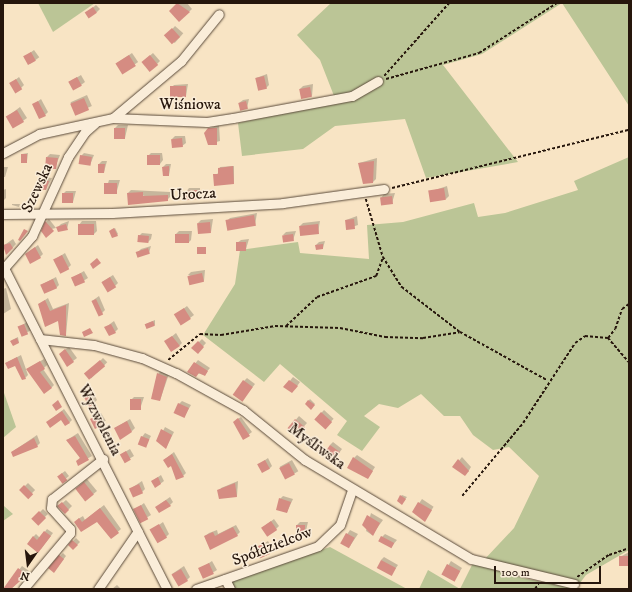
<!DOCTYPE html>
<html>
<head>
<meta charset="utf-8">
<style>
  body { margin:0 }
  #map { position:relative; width:632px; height:592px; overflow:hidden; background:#f8e4c4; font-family:"IM FELL DW Pica",serif }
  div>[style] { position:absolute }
  .green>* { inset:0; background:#bbc596 }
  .shadow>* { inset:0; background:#0003; transform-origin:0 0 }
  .building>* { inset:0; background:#d58c82; transform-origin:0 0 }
  .path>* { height:1.5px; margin-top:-0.75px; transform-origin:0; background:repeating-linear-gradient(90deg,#26160c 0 3px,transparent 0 5px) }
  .roads { filter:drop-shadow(0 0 1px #5a4a3a) drop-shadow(0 0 1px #5a4a3a) }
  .minor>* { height:9px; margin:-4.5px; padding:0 4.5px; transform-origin:4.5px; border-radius:4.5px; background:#faedd9 }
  span { translate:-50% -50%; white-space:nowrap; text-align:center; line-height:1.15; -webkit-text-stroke:3px #faedd9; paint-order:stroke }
  .street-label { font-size:16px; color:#26160c }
  .frame { position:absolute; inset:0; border:4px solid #26160c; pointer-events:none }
  .north { position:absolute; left:8px; top:544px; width:40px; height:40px; -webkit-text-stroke:3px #faedd9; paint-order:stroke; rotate:194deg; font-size:11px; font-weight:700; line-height:16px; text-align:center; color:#26160c }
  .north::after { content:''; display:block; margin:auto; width:14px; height:18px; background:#26160c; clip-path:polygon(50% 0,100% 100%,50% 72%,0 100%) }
  .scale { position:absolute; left:494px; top:566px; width:107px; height:18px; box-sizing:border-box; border:2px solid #26160c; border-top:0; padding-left:5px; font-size:12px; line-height:14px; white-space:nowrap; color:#26160c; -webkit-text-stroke:3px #faedd9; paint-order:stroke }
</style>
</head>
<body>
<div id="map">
  <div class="green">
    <div style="clip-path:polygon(38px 3px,95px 3px,53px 32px)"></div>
    <div style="clip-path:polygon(331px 3px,629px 3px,629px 106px,562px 3px,482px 54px,443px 65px,518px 162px,426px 178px,405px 119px,335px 126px,303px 149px,242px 156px,238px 123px,336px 101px,320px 60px,297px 35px)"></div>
    <div style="clip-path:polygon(629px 157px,629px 550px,586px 575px,580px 583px,483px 561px,514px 528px,539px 476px,509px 447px,493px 450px,473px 435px,460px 416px,444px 416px,421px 394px,398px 408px,379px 404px,364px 416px,380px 427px,362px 451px,337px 435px,347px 421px,280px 364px,264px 382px,203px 335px,235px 284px,240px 250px,298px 242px,300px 253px,369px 259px,367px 225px,403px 222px,474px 203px,478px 217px,505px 213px,578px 190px,574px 181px)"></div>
    <div style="clip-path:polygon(3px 390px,16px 427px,3px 438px)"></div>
    <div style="clip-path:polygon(3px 483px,4px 506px,13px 514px,3px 521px)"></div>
    <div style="clip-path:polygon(330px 547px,407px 589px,234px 589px,230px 580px)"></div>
    <div style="clip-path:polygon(473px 563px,523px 578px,577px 589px,419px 589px,428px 570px,460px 589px)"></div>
  </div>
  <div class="shadow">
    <div style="clip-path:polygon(179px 3px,187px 3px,192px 9px,179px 21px,170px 11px)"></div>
    <div style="clip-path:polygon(96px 5px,100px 9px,97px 12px,86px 13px)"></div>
    <div style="left:175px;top:26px;width:11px;height:13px;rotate:41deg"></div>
    <div style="left:34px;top:50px;width:9px;height:11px;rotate:54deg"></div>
    <div style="left:132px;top:53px;width:11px;height:19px;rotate:56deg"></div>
    <div style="clip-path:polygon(153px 53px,160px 61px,157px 64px,146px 59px)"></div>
    <div style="clip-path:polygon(267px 74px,269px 85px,266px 88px,256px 78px)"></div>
    <div style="clip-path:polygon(81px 75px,85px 82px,81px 85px,69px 82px)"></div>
    <div style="clip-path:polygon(19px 77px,24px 85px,21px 88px,10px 84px)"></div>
    <div style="clip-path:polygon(188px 84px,186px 96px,171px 88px,174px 85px)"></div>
    <div style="clip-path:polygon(313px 84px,312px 96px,300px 89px,303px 86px)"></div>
    <div style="left:87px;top:95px;width:12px;height:18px;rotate:66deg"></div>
    <div style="clip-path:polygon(41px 99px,48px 112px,45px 115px,33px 105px)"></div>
    <div style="clip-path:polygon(249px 99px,247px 108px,239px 103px,243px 100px)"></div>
    <div style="clip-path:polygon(20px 107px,27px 118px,14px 127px,8px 116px)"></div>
    <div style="clip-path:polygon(118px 125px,128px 125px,125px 138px,115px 128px)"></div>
    <div style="clip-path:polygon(219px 125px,220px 141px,209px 144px,208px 129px)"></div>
    <div style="clip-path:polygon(175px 136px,185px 136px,186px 143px,182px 146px,172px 139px)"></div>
    <div style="clip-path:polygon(28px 153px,27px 161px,22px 162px,22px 154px)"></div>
    <div style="clip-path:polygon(84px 153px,94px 155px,90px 165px,81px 156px)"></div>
    <div style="clip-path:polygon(151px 153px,162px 153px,163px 160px,160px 164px,148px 156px)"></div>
    <div style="clip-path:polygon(50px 154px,60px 155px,55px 168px,47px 157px)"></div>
    <div style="clip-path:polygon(377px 158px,376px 179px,373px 182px,359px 163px)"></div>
    <div style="clip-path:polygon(102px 161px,107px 161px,104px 172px,99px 164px)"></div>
    <div style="clip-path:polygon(166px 164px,171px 164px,169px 175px,163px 167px)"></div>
    <div style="clip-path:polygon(234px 166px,234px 183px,214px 175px,219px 173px,220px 167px)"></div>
    <div style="clip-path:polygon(3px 167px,8px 167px,5px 177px,3px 177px)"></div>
    <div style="clip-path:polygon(42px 177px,52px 178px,46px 189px,39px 181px)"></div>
    <div style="clip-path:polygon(109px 180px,120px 180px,116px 194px,105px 193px)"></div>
    <div style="clip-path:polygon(447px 186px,449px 196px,446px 199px,429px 192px)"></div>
    <div style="clip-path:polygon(189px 188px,200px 188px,200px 195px,197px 198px,186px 192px)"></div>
    <div style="clip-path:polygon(6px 189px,6px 198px,3px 201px,3px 190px)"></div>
    <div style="clip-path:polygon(131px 190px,170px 192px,170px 197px,167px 200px,128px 193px)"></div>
    <div style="clip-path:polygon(66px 191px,76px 191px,73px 202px,63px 194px)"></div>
    <div style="clip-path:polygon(395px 193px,392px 203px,381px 198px,384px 194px)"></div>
    <div style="clip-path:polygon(20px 204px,19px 207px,12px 205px,12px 204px)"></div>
    <div style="clip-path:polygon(257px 213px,255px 225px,227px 221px,230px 218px)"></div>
    <div style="clip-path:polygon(357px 216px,358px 225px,346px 229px,346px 220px)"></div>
    <div style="clip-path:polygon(49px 219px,56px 228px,42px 231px,46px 222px)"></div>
    <div style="clip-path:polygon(213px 219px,211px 232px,198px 223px,201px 220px)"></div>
    <div style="clip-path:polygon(69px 221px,67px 229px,58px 227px,61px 224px)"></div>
    <div style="clip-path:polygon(82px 221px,96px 221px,97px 231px,94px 234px,79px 225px)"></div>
    <div style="clip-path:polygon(320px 221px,318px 233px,300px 226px,303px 223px)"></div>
    <div style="clip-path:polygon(115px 228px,118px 234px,117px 235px,111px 230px)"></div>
    <div style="clip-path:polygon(179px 231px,192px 231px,191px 240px,188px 243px,176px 234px)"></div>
    <div style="clip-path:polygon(296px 231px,293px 240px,283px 235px,286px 232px)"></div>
    <div style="clip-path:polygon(142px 233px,152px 234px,151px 239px,148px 242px,139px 236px)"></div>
    <div style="clip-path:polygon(13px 239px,16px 244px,7px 254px,3px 246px)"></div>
    <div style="clip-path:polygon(249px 239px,246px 249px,237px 243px,241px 240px)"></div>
    <div style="clip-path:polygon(325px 241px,323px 248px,316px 245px,319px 242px)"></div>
    <div style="clip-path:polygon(38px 245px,43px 254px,40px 257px,26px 254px)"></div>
    <div style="clip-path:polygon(151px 246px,149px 253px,138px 252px,141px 249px)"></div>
    <div style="clip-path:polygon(65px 253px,71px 265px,68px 268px,54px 260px)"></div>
    <div style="clip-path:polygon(205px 270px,204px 281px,188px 275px,191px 272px)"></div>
    <div style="clip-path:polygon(84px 271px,88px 278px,75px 286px,72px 278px)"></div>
    <div style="clip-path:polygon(113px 275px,118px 283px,115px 286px,102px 282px)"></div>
    <div style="clip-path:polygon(56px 277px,59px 285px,56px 288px,41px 285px)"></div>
    <div style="clip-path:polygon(6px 288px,11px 309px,3px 314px,3px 289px)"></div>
    <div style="clip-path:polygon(99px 296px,105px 310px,102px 313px,92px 301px)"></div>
    <div style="clip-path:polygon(48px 298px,53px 309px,69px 303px,66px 335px,58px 320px,39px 304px)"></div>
    <div style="clip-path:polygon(187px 306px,194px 315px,182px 324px,178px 313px)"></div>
    <div style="clip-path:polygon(155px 320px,155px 325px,146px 324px,148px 323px)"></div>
    <div style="clip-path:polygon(114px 321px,118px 329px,115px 332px,106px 327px)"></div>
    <div style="clip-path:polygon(27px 322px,31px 330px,23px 335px,19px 327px)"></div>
    <div style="clip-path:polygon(176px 333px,182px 343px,179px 346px,165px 342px)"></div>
    <div style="clip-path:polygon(18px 337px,19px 343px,11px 341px,12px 340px)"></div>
    <div style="clip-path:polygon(202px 339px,206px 343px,198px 352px,193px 348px)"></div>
    <div style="clip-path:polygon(69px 347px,77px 358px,73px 361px,63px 351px)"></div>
    <div style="clip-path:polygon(21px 355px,28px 375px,25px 378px,15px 365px,6px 363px)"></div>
    <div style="left:103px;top:358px;width:6px;height:23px;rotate:45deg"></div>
    <div style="clip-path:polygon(44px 359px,47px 365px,43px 369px,54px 385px,51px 388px,27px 369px)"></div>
    <div style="clip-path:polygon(198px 360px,210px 368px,204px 375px,189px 371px)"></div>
    <div style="clip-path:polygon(161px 371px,169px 374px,160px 400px,158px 374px)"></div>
    <div style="clip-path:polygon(293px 377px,300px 382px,295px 389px,285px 387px)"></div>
    <div style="clip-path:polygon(247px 378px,255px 384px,244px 398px,244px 381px)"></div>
    <div style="clip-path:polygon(93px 392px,97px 400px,94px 403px,85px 397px)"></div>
    <div style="clip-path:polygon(134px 397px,144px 397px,140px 409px,131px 400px)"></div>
    <div style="clip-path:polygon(310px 399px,315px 404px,311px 408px,306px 404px)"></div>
    <div style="clip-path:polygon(182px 401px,191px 405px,184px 417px,179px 404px)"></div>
    <div style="clip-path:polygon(64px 409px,72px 420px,70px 422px,65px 425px,61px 419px,50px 420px)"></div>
    <div style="left:324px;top:410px;width:13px;height:12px;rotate:42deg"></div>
    <div style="left:101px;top:413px;width:9px;height:11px;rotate:58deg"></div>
    <div style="clip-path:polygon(299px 416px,307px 423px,300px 431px,289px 428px)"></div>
    <div style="clip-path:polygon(241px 417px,252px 432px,243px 439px,236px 420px)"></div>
    <div style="clip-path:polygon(130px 419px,135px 428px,132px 431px,115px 428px)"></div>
    <div style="clip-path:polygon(165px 427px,174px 432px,166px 448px,158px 441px)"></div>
    <div style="clip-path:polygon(78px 433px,92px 456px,78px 464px,80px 457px,67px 440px)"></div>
    <div style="clip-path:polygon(145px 433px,151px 436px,145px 447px,142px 437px)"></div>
    <div style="clip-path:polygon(37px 435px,40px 443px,37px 446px,12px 452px)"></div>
    <div style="clip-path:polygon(333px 442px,342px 449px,336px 457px,330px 445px)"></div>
    <div style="left:130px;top:449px;width:8px;height:11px;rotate:60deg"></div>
    <div style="clip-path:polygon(174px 452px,186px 473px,183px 476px,164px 460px)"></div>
    <div style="clip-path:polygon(357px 455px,375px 467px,368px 478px,354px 458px)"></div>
    <div style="clip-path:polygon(462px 457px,471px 467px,468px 472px,454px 467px)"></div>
    <div style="clip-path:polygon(268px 458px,272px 466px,269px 469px,258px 465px)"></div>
    <div style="left:292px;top:460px;width:13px;height:14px;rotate:61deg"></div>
    <div style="clip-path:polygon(65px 471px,69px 476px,62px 482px,61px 474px)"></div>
    <div style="clip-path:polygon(161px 475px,164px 481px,160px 484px,152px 481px)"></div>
    <div style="clip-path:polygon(87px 479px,97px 491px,85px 501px,79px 486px)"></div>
    <div style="clip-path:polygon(142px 481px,145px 489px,142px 492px,130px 489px)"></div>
    <div style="clip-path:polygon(238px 481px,237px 496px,220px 498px,221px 488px)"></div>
    <div style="left:28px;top:483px;width:10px;height:10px;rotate:45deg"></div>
    <div style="clip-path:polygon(402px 495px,407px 497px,403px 502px,401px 496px)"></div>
    <div style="clip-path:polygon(283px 496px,293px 499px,287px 512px,280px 499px)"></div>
    <div style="clip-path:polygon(170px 497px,173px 502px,170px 505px,160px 504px)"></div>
    <div style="left:422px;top:499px;width:14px;height:14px;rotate:34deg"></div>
    <div style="clip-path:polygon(66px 500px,72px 506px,65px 513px,59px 506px)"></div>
    <div style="clip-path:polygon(144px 503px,151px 515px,141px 521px,135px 510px)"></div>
    <div style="clip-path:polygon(104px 505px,121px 529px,111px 538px,97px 521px,81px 531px,78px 519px,83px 516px,85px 520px)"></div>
    <div style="left:43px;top:509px;width:7px;height:14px;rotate:45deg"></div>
    <div style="clip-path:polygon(371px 513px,383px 520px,372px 535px,366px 531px)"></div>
    <div style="clip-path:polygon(274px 519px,279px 526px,276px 529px,262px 528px)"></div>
    <div style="clip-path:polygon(163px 522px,169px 534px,166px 537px,152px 530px)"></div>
    <div style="clip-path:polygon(300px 522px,308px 522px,305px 535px,297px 525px)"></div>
    <div style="clip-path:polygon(236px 525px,240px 532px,237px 535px,211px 548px,205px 536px,209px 533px,217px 530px,218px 534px)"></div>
    <div style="clip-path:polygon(47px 529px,53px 533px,41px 549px,33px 537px,36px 534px,40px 538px)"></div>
    <div style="clip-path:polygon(350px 530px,358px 534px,350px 546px,342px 542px)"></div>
    <div style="clip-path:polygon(385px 534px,397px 540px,391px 547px,382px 537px)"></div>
    <div style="clip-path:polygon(76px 538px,80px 542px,73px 549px,73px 541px)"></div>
    <div style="clip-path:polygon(268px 541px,273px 550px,270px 553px,257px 548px)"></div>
    <div style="clip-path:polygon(629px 552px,629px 565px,620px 557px)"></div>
    <div style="clip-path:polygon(63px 553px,66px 556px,57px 568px,60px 556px)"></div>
    <div style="clip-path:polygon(384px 557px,398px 565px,391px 575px,381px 560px)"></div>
    <div style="clip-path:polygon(212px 561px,217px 570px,204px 578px,200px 569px)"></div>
    <div style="left:451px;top:561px;width:13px;height:15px;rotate:32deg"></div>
    <div style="clip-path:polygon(22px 566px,29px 571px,11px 589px,4px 589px)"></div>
    <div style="clip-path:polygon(184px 566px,190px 577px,187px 580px,172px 574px)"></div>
    <div style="clip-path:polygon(117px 585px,121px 589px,112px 589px)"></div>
  </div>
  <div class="building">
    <div style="clip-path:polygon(177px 3px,190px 12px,179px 22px,169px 11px)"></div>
    <div style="left:93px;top:7px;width:7px;height:10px;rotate:56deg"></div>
    <div style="left:172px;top:28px;width:12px;height:11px;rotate:48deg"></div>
    <div style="left:31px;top:52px;width:10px;height:9px;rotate:61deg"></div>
    <div style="left:129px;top:55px;width:13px;height:16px;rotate:58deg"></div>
    <div style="left:150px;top:55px;width:13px;height:11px;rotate:51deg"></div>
    <div style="left:264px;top:76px;width:13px;height:9px;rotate:77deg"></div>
    <div style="left:77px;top:77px;width:10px;height:10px;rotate:61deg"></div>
    <div style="left:16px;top:79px;width:12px;height:8px;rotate:59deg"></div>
    <div style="left:186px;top:86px;width:11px;height:16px;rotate:90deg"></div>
    <div style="left:310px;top:87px;width:10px;height:11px;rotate:79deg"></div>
    <div style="left:84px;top:98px;width:13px;height:15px;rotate:67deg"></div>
    <div style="clip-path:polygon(38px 101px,46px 116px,39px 119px,32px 104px)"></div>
    <div style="left:246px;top:101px;width:8px;height:8px;rotate:76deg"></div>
    <div style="left:17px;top:110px;width:14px;height:13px;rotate:60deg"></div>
    <div style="left:114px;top:128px;width:11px;height:11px"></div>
    <div style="clip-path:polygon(208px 128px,217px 128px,217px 145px,208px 145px,204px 133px)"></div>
    <div style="left:182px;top:138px;width:9px;height:11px;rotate:84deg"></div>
    <div style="left:21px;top:154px;width:6px;height:9px"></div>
    <div style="left:80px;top:155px;width:12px;height:9px;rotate:9deg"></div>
    <div style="left:160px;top:155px;width:10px;height:13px;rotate:90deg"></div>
    <div style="clip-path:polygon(46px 157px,58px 158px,56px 169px,45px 169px)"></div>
    <div style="clip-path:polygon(374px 161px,373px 183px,363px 184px,358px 163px)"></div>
    <div style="clip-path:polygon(98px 164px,105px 164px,104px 173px,98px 173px)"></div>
    <div style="clip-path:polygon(169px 166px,169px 176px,163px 176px,162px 167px)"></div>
    <div style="clip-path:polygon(233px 166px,234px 184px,214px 186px,213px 174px,218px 174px,218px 168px)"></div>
    <div style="clip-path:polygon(38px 180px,49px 181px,46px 190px,37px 189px)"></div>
    <div style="left:104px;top:183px;width:13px;height:11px"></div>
    <div style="left:444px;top:188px;width:12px;height:16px;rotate:81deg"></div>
    <div style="left:197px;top:190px;width:9px;height:12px;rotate:84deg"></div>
    <div style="clip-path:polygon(143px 192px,143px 196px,168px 195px,168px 201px,128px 205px,127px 193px)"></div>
    <div style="left:73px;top:193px;width:10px;height:11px;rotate:90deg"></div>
    <div style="left:392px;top:196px;width:8px;height:12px;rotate:83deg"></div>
    <div style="left:254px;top:215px;width:11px;height:29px;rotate:80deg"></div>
    <div style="left:354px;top:219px;width:10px;height:9px;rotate:84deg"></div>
    <div style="clip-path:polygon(45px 221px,54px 231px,46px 238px,41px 231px)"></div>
    <div style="left:210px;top:222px;width:11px;height:13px;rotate:85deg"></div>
    <div style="clip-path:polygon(66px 224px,68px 230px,58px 232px,56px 227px)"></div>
    <div style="left:78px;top:224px;width:16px;height:11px"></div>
    <div style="left:318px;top:224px;width:10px;height:19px;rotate:84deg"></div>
    <div style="clip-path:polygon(114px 228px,118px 236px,112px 238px,109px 231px)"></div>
    <div style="clip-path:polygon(24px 229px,28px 231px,20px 241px,18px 240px)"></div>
    <div style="left:175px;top:234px;width:14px;height:9px"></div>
    <div style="left:293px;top:234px;width:7px;height:11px;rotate:82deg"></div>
    <div style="left:138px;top:235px;width:11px;height:7px;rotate:5deg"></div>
    <div style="left:236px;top:242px;width:10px;height:9px"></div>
    <div style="clip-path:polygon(10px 243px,13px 248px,6px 255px,3px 245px)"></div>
    <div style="clip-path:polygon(323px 244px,323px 249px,316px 250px,315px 245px)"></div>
    <div style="clip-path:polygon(35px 247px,41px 258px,30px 264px,25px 254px)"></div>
    <div style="left:206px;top:247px;width:7px;height:9px;rotate:90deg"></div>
    <div style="left:148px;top:248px;width:6px;height:13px;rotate:72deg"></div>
    <div style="left:62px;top:255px;width:16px;height:10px;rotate:63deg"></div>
    <div style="clip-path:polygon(97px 258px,101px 263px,93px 269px,90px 264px)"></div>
    <div style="left:81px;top:273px;width:10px;height:11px;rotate:66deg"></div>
    <div style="left:202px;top:273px;width:9px;height:15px;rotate:77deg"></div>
    <div style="left:110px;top:277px;width:12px;height:10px;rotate:59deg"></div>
    <div style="left:53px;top:279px;width:10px;height:14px;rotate:66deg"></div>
    <div style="left:96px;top:299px;width:17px;height:5px;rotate:65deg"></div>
    <div style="clip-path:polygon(45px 300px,50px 311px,66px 305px,66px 336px,60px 335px,58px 321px,45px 327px,38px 304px)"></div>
    <div style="left:184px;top:308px;width:13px;height:12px;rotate:58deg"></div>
    <div style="left:153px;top:321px;width:5px;height:9px;rotate:68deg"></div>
    <div style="left:24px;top:324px;width:11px;height:7px;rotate:68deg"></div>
    <div style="clip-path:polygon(111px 324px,116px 333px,109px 336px,104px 327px)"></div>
    <div style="clip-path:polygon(90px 328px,93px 333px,84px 337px,82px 332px)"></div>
    <div style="clip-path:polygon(172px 336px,180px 346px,171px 352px,164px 341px)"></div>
    <div style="clip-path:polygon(17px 338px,19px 343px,13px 346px,10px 341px)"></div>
    <div style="clip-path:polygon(198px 341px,204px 347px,198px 354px,191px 348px)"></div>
    <div style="clip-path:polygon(65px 349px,74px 362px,67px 367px,59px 354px)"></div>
    <div style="clip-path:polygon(17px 357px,26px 379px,22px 380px,15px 366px,8px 369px,5px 363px)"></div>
    <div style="left:100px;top:360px;width:8px;height:21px;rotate:50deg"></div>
    <div style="clip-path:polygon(40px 361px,45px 369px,40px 372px,52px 388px,44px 394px,26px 369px)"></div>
    <div style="clip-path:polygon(194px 362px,208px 371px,205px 376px,199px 373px,196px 377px,187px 372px)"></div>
    <div style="clip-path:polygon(157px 373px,167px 377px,160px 401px,151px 399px)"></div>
    <div style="left:243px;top:380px;width:12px;height:18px;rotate:35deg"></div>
    <div style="clip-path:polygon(289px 380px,298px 386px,292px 393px,283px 387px)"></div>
    <div style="clip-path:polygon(89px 394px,95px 404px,89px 407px,84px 397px)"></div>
    <div style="left:130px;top:399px;width:11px;height:11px"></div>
    <div style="clip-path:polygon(58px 400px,62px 407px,56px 411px,52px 405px)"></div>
    <div style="clip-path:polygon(308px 400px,315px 405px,311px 410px,305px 404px)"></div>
    <div style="left:178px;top:403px;width:12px;height:11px;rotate:24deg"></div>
    <div style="clip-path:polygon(62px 411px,70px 423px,65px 426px,61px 420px,50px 428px,46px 422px)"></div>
    <div style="left:321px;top:412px;width:15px;height:10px;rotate:42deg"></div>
    <div style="left:98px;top:415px;width:11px;height:9px;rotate:63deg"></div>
    <div style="clip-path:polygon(238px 418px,250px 436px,243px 440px,233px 422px)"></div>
    <div style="left:295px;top:419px;width:13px;height:12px;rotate:39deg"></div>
    <div style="clip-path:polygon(127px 421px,132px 432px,120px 440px,114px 428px)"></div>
    <div style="clip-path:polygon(161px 429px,172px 435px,166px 449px,156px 441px)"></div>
    <div style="clip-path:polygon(75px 436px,89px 460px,78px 466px,76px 461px,80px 458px,66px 440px)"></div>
    <div style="left:141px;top:436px;width:9px;height:9px;rotate:21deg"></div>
    <div style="clip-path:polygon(34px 438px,38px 447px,13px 457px,11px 452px)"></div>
    <div style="left:330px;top:445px;width:12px;height:11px;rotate:35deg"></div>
    <div style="left:126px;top:451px;width:10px;height:7px;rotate:61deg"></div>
    <div style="clip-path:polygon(172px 454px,184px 477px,176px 480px,171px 466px,168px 468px,163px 460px)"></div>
    <div style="clip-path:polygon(353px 457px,373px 471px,368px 479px,347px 468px)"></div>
    <div style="clip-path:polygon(458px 459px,469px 471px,465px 476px,452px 467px)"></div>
    <div style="left:265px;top:460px;width:10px;height:9px;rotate:61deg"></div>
    <div style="left:289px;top:463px;width:13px;height:11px;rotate:63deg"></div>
    <div style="left:62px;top:473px;width:9px;height:6px;rotate:54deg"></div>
    <div style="clip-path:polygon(158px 477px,161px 484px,155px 488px,151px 481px)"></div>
    <div style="left:84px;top:482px;width:16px;height:11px;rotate:52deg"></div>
    <div style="clip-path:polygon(235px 483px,237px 497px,219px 499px,217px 490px)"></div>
    <div style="left:139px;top:484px;width:10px;height:11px;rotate:66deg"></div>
    <div style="left:24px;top:485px;width:13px;height:7px;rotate:45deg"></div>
    <div style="clip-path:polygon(400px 495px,406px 499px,402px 505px,397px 501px)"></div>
    <div style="clip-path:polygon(279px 498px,291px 502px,287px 513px,276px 510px)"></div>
    <div style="clip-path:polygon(166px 500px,171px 506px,159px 513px,155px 507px)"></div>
    <div style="clip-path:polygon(62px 502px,69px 510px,65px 514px,57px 506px)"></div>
    <div style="clip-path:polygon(418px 502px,432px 510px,425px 522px,412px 512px)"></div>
    <div style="left:141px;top:505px;width:16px;height:9px;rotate:63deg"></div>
    <div style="clip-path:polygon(100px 508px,119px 533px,111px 539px,97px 522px,81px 532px,74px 522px,79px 518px,82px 522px)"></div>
    <div style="left:39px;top:511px;width:10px;height:11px;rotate:45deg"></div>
    <div style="clip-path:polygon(367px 515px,380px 523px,373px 536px,362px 525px)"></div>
    <div style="left:271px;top:521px;width:11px;height:12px;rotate:56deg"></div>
    <div style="left:159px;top:524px;width:16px;height:11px;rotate:60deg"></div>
    <div style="left:296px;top:525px;width:9px;height:11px"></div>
    <div style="clip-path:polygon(233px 527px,238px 536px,210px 550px,204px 536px,213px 532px,215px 536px)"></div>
    <div style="clip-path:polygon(44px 531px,51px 536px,38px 553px,27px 544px,33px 536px,37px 540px)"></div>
    <div style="left:346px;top:533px;width:10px;height:12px;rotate:29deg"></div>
    <div style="left:381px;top:536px;width:15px;height:6px;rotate:28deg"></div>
    <div style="clip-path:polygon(72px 540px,78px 545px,73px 550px,68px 545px)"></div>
    <div style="left:265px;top:543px;width:12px;height:11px;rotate:66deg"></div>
    <div style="clip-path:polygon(59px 555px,64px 559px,54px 573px,48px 568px)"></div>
    <div style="left:629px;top:556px;width:10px;height:10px;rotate:90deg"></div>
    <div style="left:381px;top:560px;width:17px;height:9px;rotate:28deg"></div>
    <div style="left:209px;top:563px;width:12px;height:12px;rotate:66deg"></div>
    <div style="left:447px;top:564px;width:15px;height:12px;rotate:28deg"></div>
    <div style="clip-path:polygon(18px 568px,27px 575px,11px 589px,3px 589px)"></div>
    <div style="left:181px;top:569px;width:14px;height:11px;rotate:60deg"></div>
  </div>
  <div class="path">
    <div style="left:384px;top:76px;width:98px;rotate:-48.3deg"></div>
    <div style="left:386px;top:79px;width:97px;rotate:-15.6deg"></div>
    <div style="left:479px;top:53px;width:93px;rotate:-32.7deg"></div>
    <div style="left:392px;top:188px;width:244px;rotate:-13.8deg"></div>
    <div style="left:366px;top:199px;width:60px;rotate:73.7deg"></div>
    <div style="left:383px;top:257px;width:36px;rotate:58deg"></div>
    <div style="left:402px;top:287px;width:73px;rotate:37.8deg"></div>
    <div style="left:460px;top:332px;width:99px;rotate:28.9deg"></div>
    <div style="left:286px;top:326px;width:42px;rotate:-43.1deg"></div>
    <div style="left:317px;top:297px;width:63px;rotate:-19.6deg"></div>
    <div style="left:376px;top:276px;width:20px;rotate:-70deg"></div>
    <div style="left:608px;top:338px;width:32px;rotate:49deg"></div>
    <div style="left:168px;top:360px;width:41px;rotate:-39.1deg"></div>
    <div style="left:200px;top:334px;width:21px;rotate:3deg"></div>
    <div style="left:221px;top:335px;width:55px;rotate:-9.5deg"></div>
    <div style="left:275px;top:326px;width:65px;rotate:1.8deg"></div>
    <div style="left:340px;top:328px;width:46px;rotate:11.3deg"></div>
    <div style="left:385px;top:337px;width:38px;rotate:2deg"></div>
    <div style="left:423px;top:338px;width:37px;rotate:-9deg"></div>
    <div style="left:462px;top:496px;width:95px;rotate:-50.1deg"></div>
    <div style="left:523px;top:423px;width:95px;rotate:-57deg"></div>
    <div style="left:575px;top:343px;width:12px;rotate:-35deg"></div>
    <div style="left:585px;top:336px;width:23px;rotate:5deg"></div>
    <div style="left:608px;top:338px;width:11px;rotate:-52deg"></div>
    <div style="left:615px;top:329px;width:21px;rotate:-71deg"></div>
    <div style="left:622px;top:309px;width:9px;rotate:-36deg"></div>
    <div style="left:577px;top:577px;width:39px;rotate:-35deg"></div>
    <div style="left:609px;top:555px;width:21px;rotate:-19deg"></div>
    <div style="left:535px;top:589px;width:6px;rotate:-59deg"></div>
  </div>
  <div class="roads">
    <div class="minor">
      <div style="left:113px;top:118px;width:89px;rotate:-40deg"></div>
      <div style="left:181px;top:61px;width:60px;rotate:-51deg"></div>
      <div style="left:3px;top:153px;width:41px;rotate:-27.8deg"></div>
      <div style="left:39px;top:134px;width:76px;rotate:-12.2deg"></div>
      <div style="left:113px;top:118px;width:94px;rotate:2.4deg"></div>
      <div style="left:207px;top:122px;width:26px;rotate:-9deg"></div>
      <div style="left:233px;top:118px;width:121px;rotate:-10.5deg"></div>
      <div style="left:352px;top:96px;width:30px;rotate:-30deg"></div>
      <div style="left:3px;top:214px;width:109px;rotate:-0.5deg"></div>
      <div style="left:112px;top:213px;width:171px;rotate:-3.3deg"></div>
      <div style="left:283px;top:203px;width:102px;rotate:-7.9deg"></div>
      <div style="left:3px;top:266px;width:362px;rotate:63.1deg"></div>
      <div style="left:4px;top:268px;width:43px;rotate:-48.8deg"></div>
      <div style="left:32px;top:236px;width:87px;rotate:-65.5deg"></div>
      <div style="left:68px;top:157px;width:30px;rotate:-56deg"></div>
      <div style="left:85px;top:132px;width:13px;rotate:-42deg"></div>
      <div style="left:40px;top:339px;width:54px;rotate:6.3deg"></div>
      <div style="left:94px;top:345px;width:50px;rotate:15.2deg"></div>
      <div style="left:142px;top:358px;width:37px;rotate:24deg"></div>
      <div style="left:176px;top:373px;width:77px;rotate:28.9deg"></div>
      <div style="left:243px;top:410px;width:80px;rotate:38.9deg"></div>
      <div style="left:305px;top:460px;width:193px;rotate:30.8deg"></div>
      <div style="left:471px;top:559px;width:106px;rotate:13.6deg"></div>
      <div style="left:225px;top:579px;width:11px;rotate:63deg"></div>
      <div style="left:23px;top:589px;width:73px;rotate:-50deg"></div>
      <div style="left:70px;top:533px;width:4px;rotate:-90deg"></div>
      <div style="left:70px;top:529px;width:28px;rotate:-132deg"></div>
      <div style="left:51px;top:508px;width:9px;rotate:-84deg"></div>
      <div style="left:52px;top:499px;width:65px;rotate:-38.1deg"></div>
      <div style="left:98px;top:589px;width:70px;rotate:-55.4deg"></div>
      <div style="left:196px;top:589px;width:129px;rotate:-19.4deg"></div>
      <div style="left:318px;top:546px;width:30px;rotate:-44deg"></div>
      <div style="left:340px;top:525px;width:37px;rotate:-71deg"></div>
    </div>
  </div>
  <div class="street-label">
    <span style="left:190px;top:104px">Wiśniowa</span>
    <span style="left:37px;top:188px;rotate:-65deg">Szewska</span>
    <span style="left:193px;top:194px;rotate:-3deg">Urocza</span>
    <span style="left:100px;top:420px;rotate:63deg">Wyzwolenia</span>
    <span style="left:317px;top:446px;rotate:36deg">Myśliwska</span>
    <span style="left:272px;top:546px;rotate:-21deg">Spółdzielców</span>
  </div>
  <div class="frame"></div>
  <div class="north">N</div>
  <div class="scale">100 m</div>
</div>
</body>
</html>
